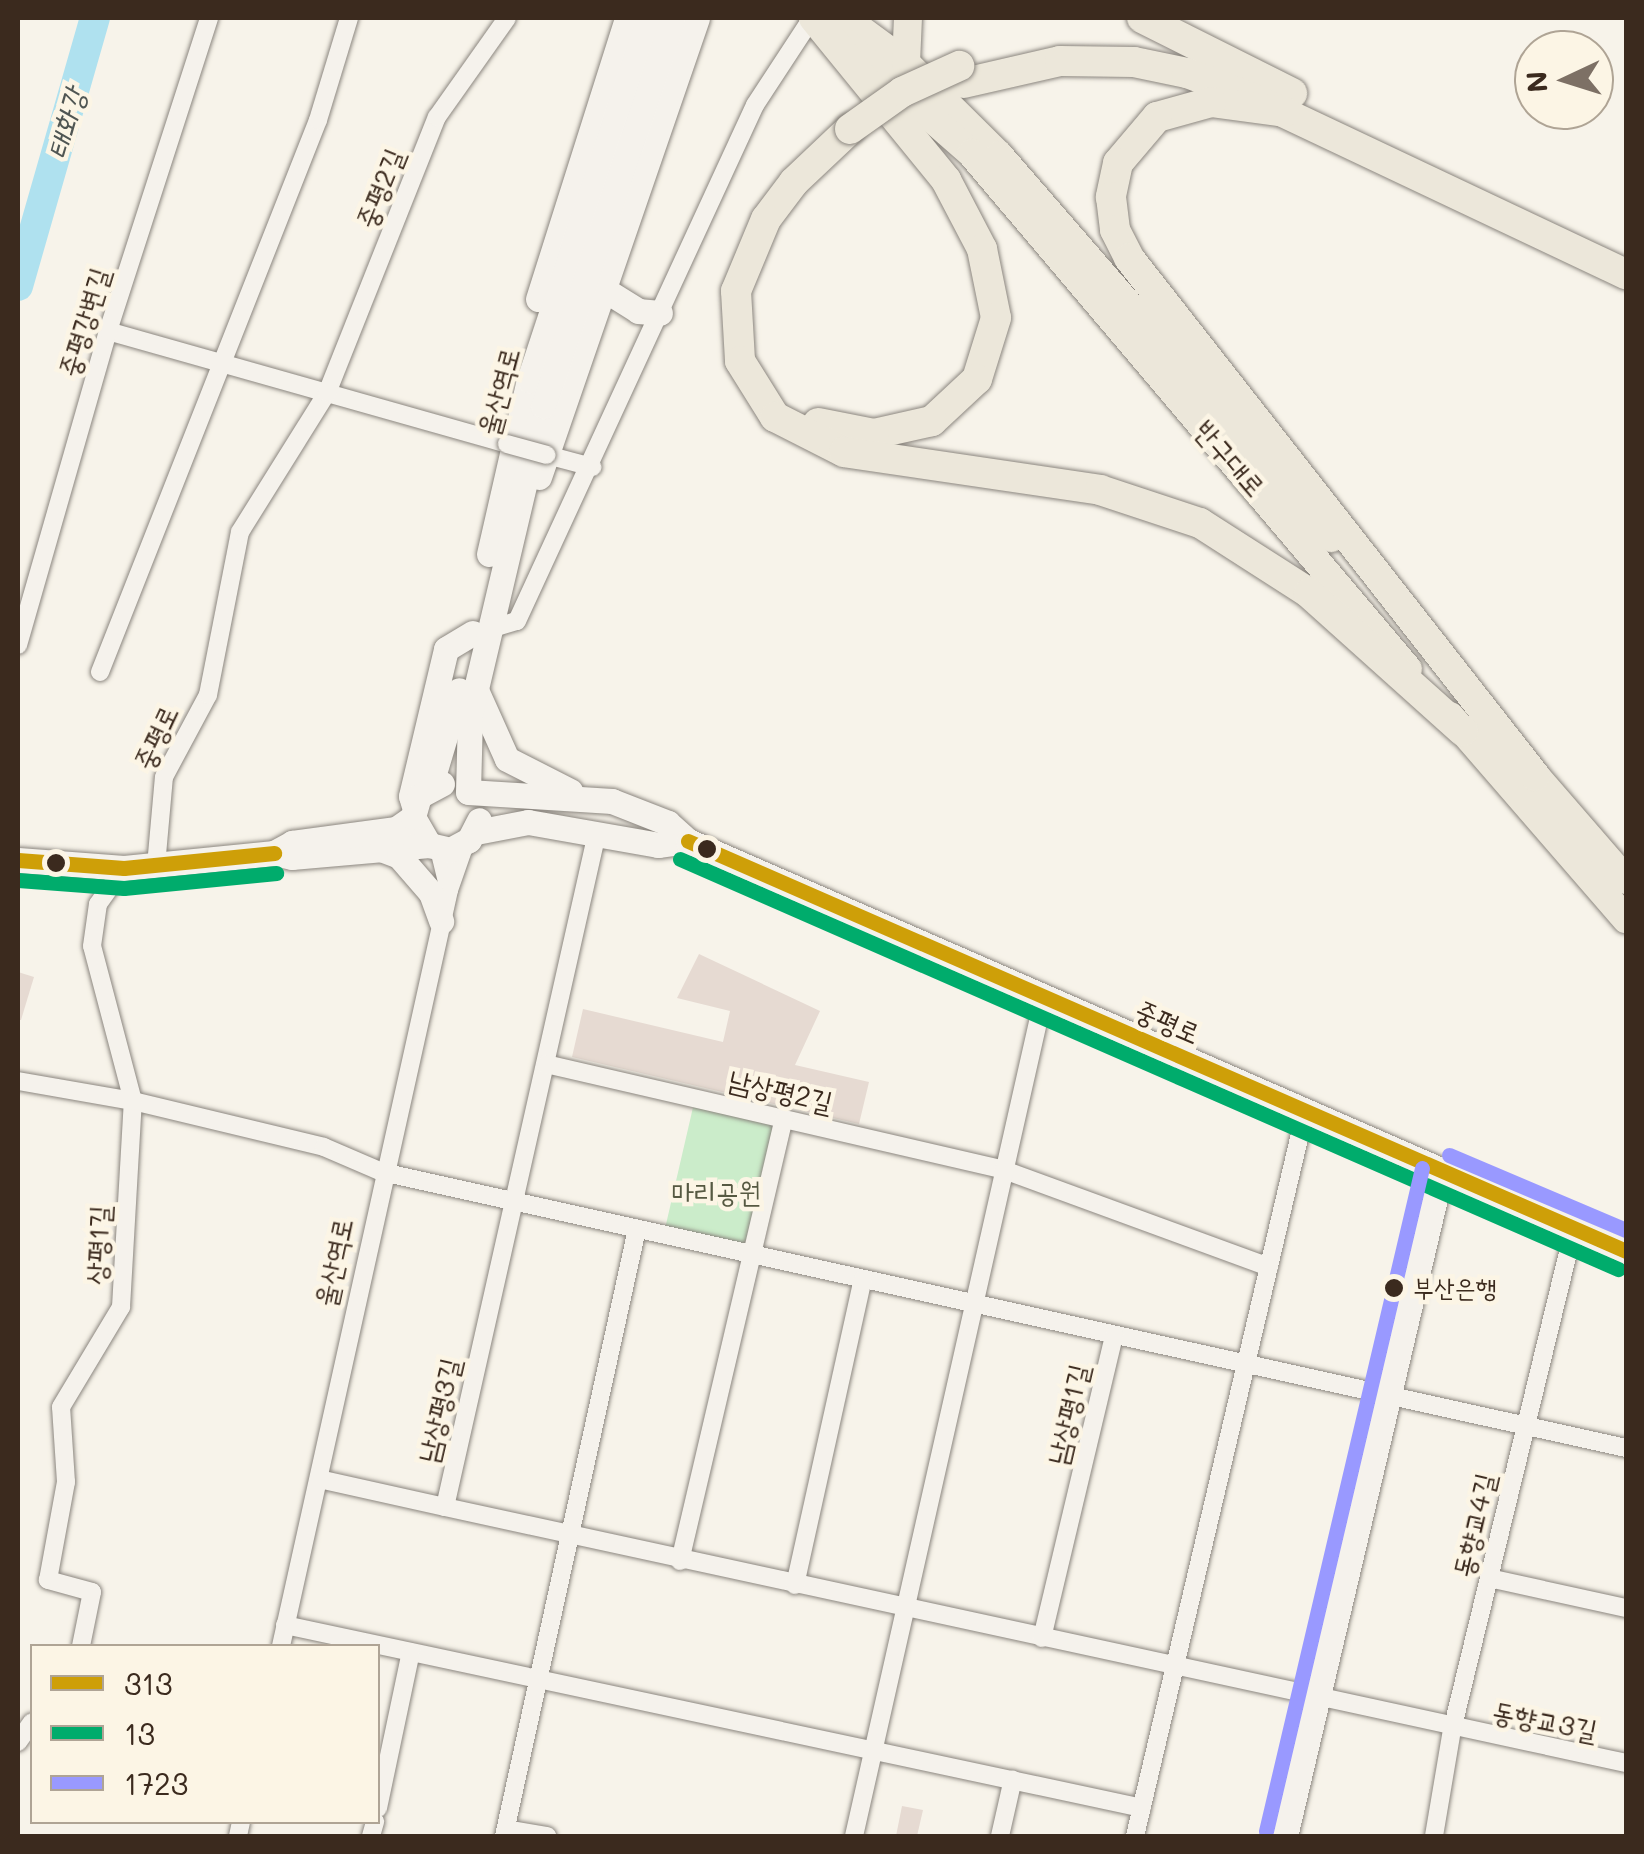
<!DOCTYPE html>
<html>
<head>
<meta charset="utf-8">
<style>
  body { margin:0 }
  #map { position:relative; width:1644px; height:1854px; overflow:hidden; background:#f7f3ea; font-family:Mali,"Poor Story",sans-serif }
  div>[style] { position:absolute }
  .green>* { inset:0; background:#cbecca; transform-origin:0 0 }
  .river>* { height:30px; margin:-15px; padding:0 15px; transform-origin:15px; border-radius:15px; background:#afe1ef }
  .building>* { inset:0; background:#e6dad2 }
  .roads { filter:drop-shadow(0 0 2px #8b867f) drop-shadow(0 0 2px #8b867f) }
  .minor>* { height:18px; margin:-9px; padding:0 9px; transform-origin:9px; border-radius:9px; background:#f5f2ec }
  .secondary>* { height:25px; margin:-12.5px; padding:0 12.5px; transform-origin:12.5px; border-radius:12.5px; background:#f5f2ec }
  .primary>* { height:28px; margin:-14px; padding:0 14px; transform-origin:14px; border-radius:14px; background:#ece7da }
  .motorway>* { height:30px; margin:-15px; padding:0 15px; transform-origin:15px; border-radius:15px; background:#ece7da }
  .bridges { filter:drop-shadow(0 0 2px #8b867f) drop-shadow(0 0 2px #8b867f) }
  .minor-bridge>* { height:18px; margin:-9px; padding:0 9px; transform-origin:9px; border-radius:9px; background:#f5f2ec }
  .motorway-bridge>* { height:30px; margin:-15px; padding:0 15px; transform-origin:15px; border-radius:15px; background:#ece7da }
  .bus-1>* { height:15px; margin:-7.5px; padding:0 7.5px; transform-origin:7.5px; border-radius:7.5px; background:#ce9f08 }
  .bus-2>* { height:15px; margin:-7.5px; padding:0 7.5px; transform-origin:7.5px; border-radius:7.5px; background:#00ac6c }
  .bus-3>* { height:15px; margin:-7.5px; padding:0 7.5px; transform-origin:7.5px; border-radius:7.5px; background:#99f }
  .dots>* { width:28px; height:28px; translate:-50% -50%; box-sizing:border-box; border:5px solid #fcf5e5; border-radius:50% }
  span { translate:-50% -50%; white-space:nowrap; text-align:center; line-height:1.15; -webkit-text-stroke:9px #fcf5e5; paint-order:stroke }
  .bus-label { font-size:26px; color:#3b2a1e }
  .left { translate:0 -50%; text-align:left }
  .street-label { font-size:28px; color:#3b2a1e }
  .park-label { font-size:28px; color:#565942 }
  .water-label { font-size:30px; color:#505653; font-style:italic }
  .frame { position:absolute; inset:0; border:20px solid #3b2a1e; pointer-events:none }
  .legend { position:absolute; left:30px; top:1644px; width:350px; height:180px; box-sizing:border-box; background:#fcf5e5; border:2px solid #afa495; margin:0; padding:12px 18px; list-style:none; font-size:30px; color:#3b2a1e }
  .legend li { display:flex; align-items:center; gap:20px; height:50px }
  .legend b { width:50px; border:2px solid #afa495 }
  .north { position:absolute; left:1514px; top:30px; width:100px; height:100px; box-sizing:border-box; background:#fcf5e5; border:2px solid #afa495; border-radius:50%; rotate:266deg; font-size:28px; font-weight:700; line-height:40px; text-align:center; color:#3b2a1e }
  .north::after { content:''; display:block; margin:auto; width:35px; height:45px; background:#7d7065; clip-path:polygon(50% 0,100% 100%,50% 72%,0 100%) }
</style>
</head>
<body>
<div id="map">
  <div class="green">
    <div style="left:694px;top:1103px;width:85px;height:130px;rotate:13deg"></div>
  </div>
  <div class="river">
    <div style="left:18px;top:286px;width:279px;rotate:-74deg"></div>
  </div>
  <div class="building">
    <div style="clip-path:polygon(699px 954px,820px 1011px,795px 1065px,869px 1082px,859px 1124px,572px 1057px,583px 1009px,723px 1042px,730px 1011px,677px 998px)"></div>
    <div style="clip-path:polygon(18px 972px,34px 977px,21px 1020px,18px 1020px)"></div>
    <div style="clip-path:polygon(902px 1806px,923px 1810px,917px 1836px,896px 1836px)"></div>
  </div>
  <div class="roads">
    <div class="minor">
      <div style="left:108px;top:331px;width:415px;rotate:15.8deg"></div>
      <div style="left:547px;top:455px;width:47px;rotate:14.9deg"></div>
      <div style="left:490px;top:629px;width:28px;rotate:-17deg"></div>
      <div style="left:517px;top:621px;width:568px;rotate:-65.24deg"></div>
      <div style="left:755px;top:105px;width:104px;rotate:-56.8deg"></div>
      <div style="left:18px;top:645px;width:327px;rotate:-74deg"></div>
      <div style="left:108px;top:331px;width:329px;rotate:-72.1deg"></div>
      <div style="left:100px;top:672px;width:593px;rotate:-68.45deg"></div>
      <div style="left:318px;top:120px;width:107px;rotate:-73.1deg"></div>
      <div style="left:597px;top:833px;width:691px;rotate:102.71deg"></div>
      <div style="left:445px;top:1507px;width:1208px;rotate:12.23deg"></div>
      <div style="left:439px;top:849px;width:42px;rotate:76.3deg"></div>
      <div style="left:449px;top:890px;width:49px;rotate:-70.8deg"></div>
      <div style="left:156px;top:866px;width:89px;rotate:-84.9deg"></div>
      <div style="left:164px;top:777px;width:93px;rotate:-61.8deg"></div>
      <div style="left:208px;top:695px;width:166px;rotate:-78.9deg"></div>
      <div style="left:240px;top:532px;width:164px;rotate:-58deg"></div>
      <div style="left:327px;top:393px;width:297px;rotate:-68.3deg"></div>
      <div style="left:437px;top:117px;width:121px;rotate:-54.7deg"></div>
      <div style="left:546px;top:1064px;width:470px;rotate:13deg"></div>
      <div style="left:1004px;top:1170px;width:282px;rotate:20.1deg"></div>
      <div style="left:18px;top:1081px;width:117px;rotate:9.9deg"></div>
      <div style="left:133px;top:1101px;width:196px;rotate:13.5deg"></div>
      <div style="left:324px;top:1147px;width:63px;rotate:23.3deg"></div>
      <div style="left:382px;top:1172px;width:1274px;rotate:12.51deg"></div>
      <div style="left:319px;top:1479px;width:129px;rotate:12.5deg"></div>
      <div style="left:680px;top:1561px;width:454px;rotate:-76.8deg"></div>
      <div style="left:1489px;top:1578px;width:140px;rotate:12.4deg"></div>
      <div style="left:795px;top:1585px;width:313px;rotate:-77.5deg"></div>
      <div style="left:285px;top:1625px;width:876px;rotate:12.05deg"></div>
      <div style="left:1042px;top:1638px;width:311px;rotate:-76.6deg"></div>
      <div style="left:81px;top:1646px;width:55px;rotate:-78.5deg"></div>
      <div style="left:92px;top:1592px;width:46px;rotate:-164.7deg"></div>
      <div style="left:48px;top:1580px;width:100px;rotate:-79.6deg"></div>
      <div style="left:66px;top:1482px;width:75px;rotate:-93.8deg"></div>
      <div style="left:61px;top:1407px;width:117px;rotate:-59deg"></div>
      <div style="left:121px;top:1307px;width:206px;rotate:-86.7deg"></div>
      <div style="left:133px;top:1101px;width:160px;rotate:-104.8deg"></div>
      <div style="left:92px;top:946px;width:42px;rotate:-81.9deg"></div>
      <div style="left:98px;top:904px;width:44px;rotate:-54.2deg"></div>
      <div style="left:281px;top:1646px;width:774px;rotate:-77.47deg"></div>
      <div style="left:18px;top:1742px;width:24px;rotate:-55deg"></div>
      <div style="left:378px;top:1808px;width:159px;rotate:-78.1deg"></div>
      <div style="left:506px;top:1829px;width:42px;rotate:9.7deg"></div>
      <div style="left:238px;top:1836px;width:14px;rotate:-78deg"></div>
      <div style="left:371px;top:1836px;width:15px;rotate:-74deg"></div>
      <div style="left:504px;top:1836px;width:621px;rotate:-77.64deg"></div>
      <div style="left:854px;top:1836px;width:857px;rotate:-77.26deg"></div>
      <div style="left:1000px;top:1836px;width:58px;rotate:-77.2deg"></div>
      <div style="left:1135px;top:1836px;width:743px;rotate:-76.77deg"></div>
      <div style="left:1434px;top:1836px;width:108px;rotate:-80.4deg"></div>
      <div style="left:1452px;top:1730px;width:517px;rotate:-76.34deg"></div>
    </div>
    <div class="secondary">
      <div style="left:605px;top:290px;width:39px;rotate:32deg"></div>
      <div style="left:638px;top:311px;width:22px;rotate:5deg"></div>
      <div style="left:538px;top:299px;width:295px;rotate:-72.4deg"></div>
      <div style="left:539px;top:477px;width:485px;rotate:-71deg"></div>
      <div style="left:489px;top:554px;width:179px;rotate:-77.1deg"></div>
      <div style="left:529px;top:380px;width:381px;rotate:-71.7deg"></div>
      <div style="left:477px;top:692px;width:73px;rotate:65.9deg"></div>
      <div style="left:507px;top:759px;width:71px;rotate:26.9deg"></div>
      <div style="left:430px;top:787px;width:101px;rotate:-73.4deg"></div>
      <div style="left:414px;top:806px;width:10px;rotate:-107deg"></div>
      <div style="left:411px;top:796px;width:151px;rotate:-76.6deg"></div>
      <div style="left:446px;top:649px;width:31px;rotate:-31deg"></div>
      <div style="left:413px;top:817px;width:32px;rotate:60deg"></div>
      <div style="left:429px;top:845px;width:22px;rotate:13deg"></div>
      <div style="left:450px;top:850px;width:21px;rotate:-28deg"></div>
      <div style="left:469px;top:840px;width:22px;rotate:-63deg"></div>
      <div style="left:476px;top:832px;width:53px;rotate:-10.9deg"></div>
      <div style="left:528px;top:822px;width:132px;rotate:10deg"></div>
      <div style="left:658px;top:845px;width:30px;rotate:-8deg"></div>
      <div style="left:688px;top:841px;width:27px;rotate:-138deg"></div>
      <div style="left:668px;top:823px;width:60px;rotate:-158.6deg"></div>
      <div style="left:612px;top:801px;width:144px;rotate:-176.4deg"></div>
      <div style="left:468px;top:792px;width:78px;rotate:-88.5deg"></div>
      <div style="left:470px;top:714px;width:317px;rotate:-76.7deg"></div>
      <div style="left:543px;top:406px;width:409px;rotate:-71.5deg"></div>
      <div style="left:688px;top:841px;width:1024px;rotate:23.61deg"></div>
      <div style="left:429px;top:845px;width:138px;rotate:175deg"></div>
      <div style="left:292px;top:857px;width:18px;rotate:-167deg"></div>
      <div style="left:274px;top:853px;width:21px;rotate:-29deg"></div>
      <div style="left:292px;top:843px;width:105px;rotate:-7.7deg"></div>
      <div style="left:396px;top:829px;width:21px;rotate:-35deg"></div>
      <div style="left:413px;top:817px;width:22px;rotate:-74deg"></div>
      <div style="left:419px;top:796px;width:26px;rotate:-28deg"></div>
      <div style="left:381px;top:849px;width:19px;rotate:21deg"></div>
      <div style="left:399px;top:856px;width:49px;rotate:49.1deg"></div>
      <div style="left:431px;top:893px;width:30px;rotate:70deg"></div>
      <div style="left:18px;top:860px;width:106px;rotate:4.3deg"></div>
      <div style="left:124px;top:868px;width:151px;rotate:-5.7deg"></div>
      <div style="left:1285px;top:1836px;width:681px;rotate:-76.76deg"></div>
    </div>
    <div class="primary">
      <div style="left:845px;top:18px;width:76px;rotate:36.4deg"></div>
      <div style="left:906px;top:63px;width:131px;rotate:44.7deg"></div>
      <div style="left:999px;top:155px;width:507px;rotate:49.08deg"></div>
      <div style="left:835px;top:34px;width:181px;rotate:41.2deg"></div>
      <div style="left:971px;top:153px;width:676px;rotate:49.74deg"></div>
      <div style="left:906px;top:63px;width:45px;rotate:-87.5deg"></div>
      <div style="left:1450px;top:716px;width:269px;rotate:49.1deg"></div>
      <div style="left:1522px;top:760px;width:159px;rotate:49.1deg"></div>
    </div>
    <div class="motorway">
      <div style="left:814px;top:18px;width:209px;rotate:50.8deg"></div>
      <div style="left:946px;top:180px;width:78px;rotate:62.4deg"></div>
      <div style="left:982px;top:249px;width:70px;rotate:78.5deg"></div>
      <div style="left:996px;top:318px;width:64px;rotate:107.3deg"></div>
      <div style="left:977px;top:379px;width:62px;rotate:137deg"></div>
      <div style="left:932px;top:421px;width:59px;rotate:167.4deg"></div>
      <div style="left:874px;top:434px;width:57px;rotate:-168.9deg"></div>
      <div style="left:1142px;top:18px;width:168px;rotate:26.6deg"></div>
      <div style="left:964px;top:83px;width:98px;rotate:-12.9deg"></div>
      <div style="left:1060px;top:61px;width:74px;rotate:0.8deg"></div>
      <div style="left:1134px;top:62px;width:54px;rotate:11.7deg"></div>
      <div style="left:1187px;top:73px;width:68px;rotate:20.6deg"></div>
      <div style="left:1251px;top:97px;width:415px;rotate:25.3deg"></div>
      <div style="left:1285px;top:112px;width:75px;rotate:-172.3deg"></div>
      <div style="left:1211px;top:102px;width:56px;rotate:164.5deg"></div>
      <div style="left:1157px;top:117px;width:60px;rotate:130.3deg"></div>
      <div style="left:1118px;top:163px;width:35px;rotate:102deg"></div>
      <div style="left:1111px;top:197px;width:33px;rotate:83deg"></div>
      <div style="left:1115px;top:230px;width:31px;rotate:63deg"></div>
      <div style="left:1129px;top:258px;width:658px;rotate:51.91deg"></div>
      <div style="left:850px;top:129px;width:77px;rotate:136.6deg"></div>
      <div style="left:794px;top:182px;width:46px;rotate:127.1deg"></div>
      <div style="left:766px;top:219px;width:78px;rotate:112.6deg"></div>
      <div style="left:736px;top:291px;width:70px;rotate:86.7deg"></div>
      <div style="left:740px;top:361px;width:66px;rotate:58deg"></div>
      <div style="left:775px;top:417px;width:77px;rotate:26.9deg"></div>
      <div style="left:844px;top:452px;width:259px;rotate:8.4deg"></div>
      <div style="left:1100px;top:490px;width:105px;rotate:18.3deg"></div>
      <div style="left:1200px;top:523px;width:130px;rotate:32.7deg"></div>
      <div style="left:1309px;top:593px;width:207px;rotate:41.9deg"></div>
    </div>
  </div>
  <div class="bridges">
    <div class="minor-bridge">
      <div style="left:507px;top:444px;width:41px;rotate:15.4deg"></div>
    </div>
    <div class="motorway-bridge">
      <div style="left:850px;top:129px;width:64px;rotate:-35.4deg"></div>
      <div style="left:902px;top:92px;width:63px;rotate:-24.5deg"></div>
    </div>
  </div>
  <div class="bus-1">
    <div style="left:688px;top:841px;width:1024px;rotate:23.61deg"></div>
    <div style="left:18px;top:860px;width:106px;rotate:4.3deg"></div>
    <div style="left:124px;top:868px;width:151px;rotate:-5.7deg"></div>
  </div>
  <div class="bus-2">
    <div style="left:680px;top:859px;width:1024px;rotate:23.61deg"></div>
    <div style="left:18px;top:880px;width:106px;rotate:4.3deg"></div>
    <div style="left:124px;top:888px;width:153px;rotate:-5.6deg"></div>
  </div>
  <div class="bus-3">
    <div style="left:1449px;top:1155px;width:192px;rotate:23deg"></div>
    <div style="left:1266px;top:1831px;width:681px;rotate:-76.76deg"></div>
  </div>
  <div class="dots">
    <div style="left:707px;top:849px;background:#3b2a1e"></div>
    <div style="left:56px;top:863px;background:#3b2a1e"></div>
    <div style="left:1394px;top:1288px;background:#3b2a1e"></div>
  </div>
  <div class="bus-label">
    <span class="left" style="left:1413px;top:1288px">부산은행</span>
  </div>
  <div class="street-label">
    <span style="left:379px;top:188px;rotate:-68deg">중평2길</span>
    <span style="left:83px;top:322px;rotate:-73deg">중평강변길</span>
    <span style="left:498px;top:391px;rotate:-75deg">울산역로</span>
    <span style="left:1231px;top:458px;rotate:49deg">반구대로</span>
    <span style="left:155px;top:737px;rotate:-65deg">중평로</span>
    <span style="left:1168px;top:1021px;rotate:23deg">중평로</span>
    <span style="left:781px;top:1090px;rotate:13deg">남상평2길</span>
    <span style="left:97px;top:1245px;rotate:-87deg">상평1길</span>
    <span style="left:333px;top:1262px;rotate:-78deg">울산역로</span>
    <span style="left:438px;top:1410px;rotate:-77deg">남상평3길</span>
    <span style="left:1067px;top:1414px;rotate:-77deg">남상평1길</span>
    <span style="left:1473px;top:1525px;rotate:-77deg">동향교4길</span>
    <span style="left:1545px;top:1720px;rotate:11deg">동향교3길</span>
  </div>
  <div class="park-label">
    <span style="left:716px;top:1191px">마리공원</span>
  </div>
  <div class="water-label">
    <span style="left:65px;top:123px;rotate:-74deg">태화강</span>
  </div>
  <div class="frame"></div>
  <ul class="legend">
  <li><b style="height:12px;background:#ce9f08"></b>313</li>
  <li><b style="height:12px;background:#00ac6c"></b>13</li>
  <li><b style="height:12px;background:#99f"></b>1723</li>
  </ul>
  <div class="north">N</div>
</div>
</body>
</html>
